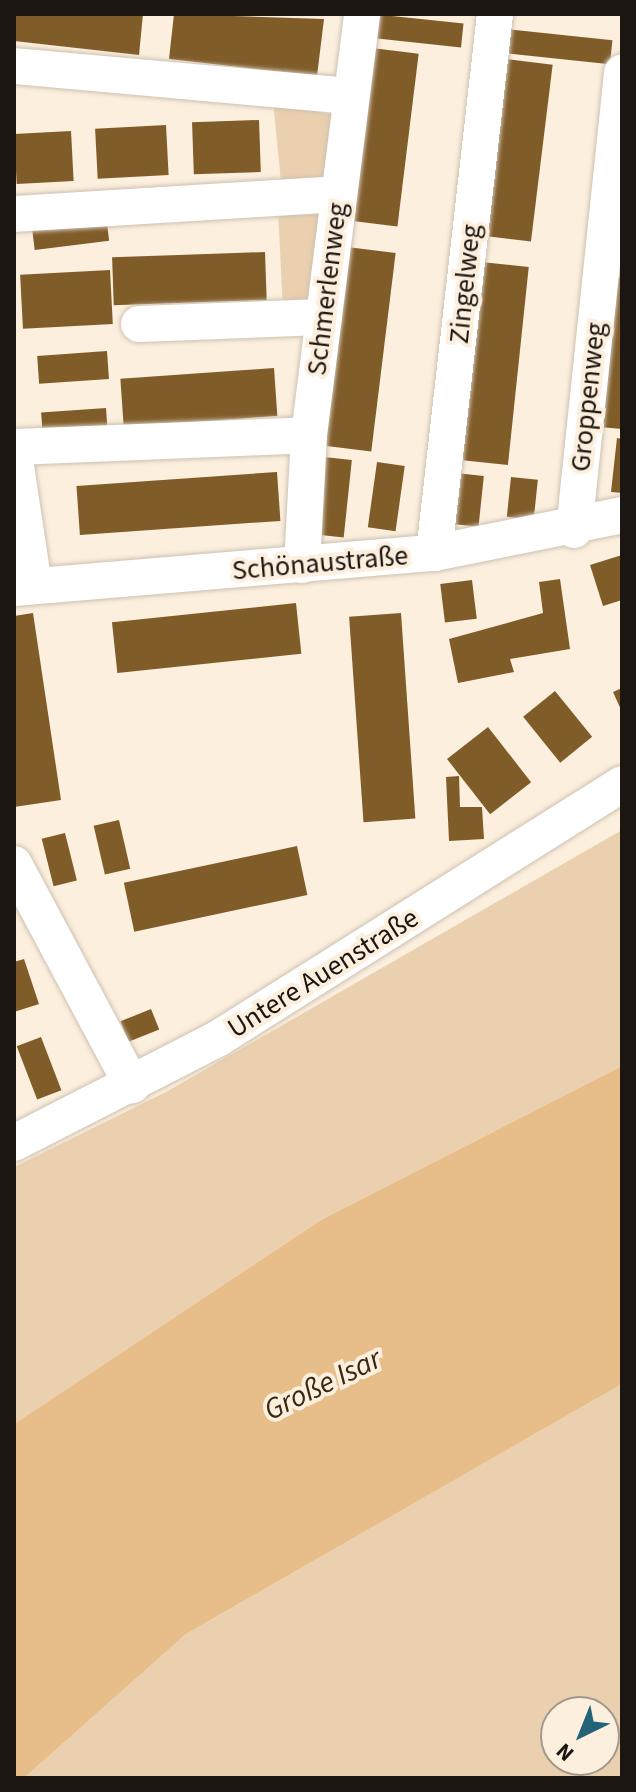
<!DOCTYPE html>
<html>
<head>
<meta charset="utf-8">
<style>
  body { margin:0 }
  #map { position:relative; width:636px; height:1792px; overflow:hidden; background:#fcefde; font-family:"Source Sans 3",sans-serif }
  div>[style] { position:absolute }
  .green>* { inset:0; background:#ebd0af }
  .water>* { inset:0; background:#e7be8a }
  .building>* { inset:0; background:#805c29; transform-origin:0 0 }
  .roads { filter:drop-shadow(0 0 2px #cdc1b1) drop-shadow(0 0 2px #cdc1b1) }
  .minor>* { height:36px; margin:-18px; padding:0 18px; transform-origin:18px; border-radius:18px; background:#fff }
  span { translate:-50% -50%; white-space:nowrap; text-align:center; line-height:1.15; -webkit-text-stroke:8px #fcefde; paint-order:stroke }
  .street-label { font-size:28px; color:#1b1611 }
  .water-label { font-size:30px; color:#392810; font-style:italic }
  .frame { position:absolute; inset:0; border:16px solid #1b1611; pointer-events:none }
  .north { position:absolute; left:540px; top:1696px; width:80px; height:80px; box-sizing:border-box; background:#fcefde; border:2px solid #a2988c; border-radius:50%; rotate:223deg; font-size:22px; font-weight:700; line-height:32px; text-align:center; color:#1b1611 }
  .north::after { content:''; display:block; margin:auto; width:28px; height:36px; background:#226377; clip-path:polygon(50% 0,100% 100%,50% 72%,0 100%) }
</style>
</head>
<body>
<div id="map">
  <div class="green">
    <div style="clip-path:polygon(273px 101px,336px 116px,330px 180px,282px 192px)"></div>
    <div style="clip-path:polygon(310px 206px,323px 215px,320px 294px,283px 311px,278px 208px)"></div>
    <div style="clip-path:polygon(622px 830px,622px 1066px,321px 1220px,14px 1424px,14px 1167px,166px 1092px)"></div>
    <div style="clip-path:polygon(evenodd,622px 1384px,622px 1778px,24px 1778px,186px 1634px,622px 1384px,556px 1712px,604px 1712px,604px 1760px,556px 1760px,556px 1712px)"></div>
  </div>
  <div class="water">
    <div style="clip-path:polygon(622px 1066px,622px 1384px,186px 1634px,24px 1778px,14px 1778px,14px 1424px,321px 1220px)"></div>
  </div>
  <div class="building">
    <div style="clip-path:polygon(14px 14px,143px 14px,139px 55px,14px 41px)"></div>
    <div style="clip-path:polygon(174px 14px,324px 19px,317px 76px,169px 59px)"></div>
    <div style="left:373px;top:14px;width:91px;height:24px;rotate:6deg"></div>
    <div style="left:505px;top:29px;width:108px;height:24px;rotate:6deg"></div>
    <div style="left:372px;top:48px;width:47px;height:174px;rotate:7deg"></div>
    <div style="left:505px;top:59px;width:48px;height:178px;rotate:7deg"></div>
    <div style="left:259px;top:120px;width:52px;height:67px;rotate:88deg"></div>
    <div style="left:166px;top:125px;width:50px;height:71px;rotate:87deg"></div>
    <div style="left:71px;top:131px;width:50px;height:57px;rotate:87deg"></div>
    <div style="left:106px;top:215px;width:26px;height:75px;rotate:83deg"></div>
    <div style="left:347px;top:247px;width:49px;height:200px;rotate:7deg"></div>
    <div style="left:265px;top:252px;width:48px;height:153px;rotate:88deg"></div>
    <div style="left:481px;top:262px;width:48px;height:199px;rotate:6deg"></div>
    <div style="left:110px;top:270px;width:54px;height:90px;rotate:87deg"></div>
    <div style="clip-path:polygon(617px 277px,622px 278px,622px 429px,600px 427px)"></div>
    <div style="left:107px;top:351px;width:28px;height:70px;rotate:86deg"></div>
    <div style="left:274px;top:368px;width:48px;height:154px;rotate:86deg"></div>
    <div style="left:106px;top:408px;width:27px;height:65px;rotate:86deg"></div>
    <div style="clip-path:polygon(617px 438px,622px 439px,622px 493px,611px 492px)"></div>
    <div style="left:324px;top:457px;width:28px;height:78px;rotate:6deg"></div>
    <div style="left:377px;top:462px;width:28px;height:66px;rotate:8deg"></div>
    <div style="left:277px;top:472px;width:49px;height:201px;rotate:86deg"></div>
    <div style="left:456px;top:473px;width:28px;height:51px;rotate:6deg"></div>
    <div style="left:511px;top:477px;width:27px;height:40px;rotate:6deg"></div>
    <div style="clip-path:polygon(622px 555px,622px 600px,603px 606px,590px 565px)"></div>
    <div style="clip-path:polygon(560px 579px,570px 649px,510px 659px,514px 672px,458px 683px,449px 639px,543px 613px,539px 582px)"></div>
    <div style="left:472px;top:580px;width:39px;height:32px;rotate:83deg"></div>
    <div style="left:296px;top:603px;width:51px;height:185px;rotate:84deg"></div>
    <div style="clip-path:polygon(33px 613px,61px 800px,14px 807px,14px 616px)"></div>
    <div style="left:401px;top:613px;width:206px;height:52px;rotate:86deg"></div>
    <div style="clip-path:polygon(622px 688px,622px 712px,613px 692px)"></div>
    <div style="left:555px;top:691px;width:59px;height:41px;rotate:51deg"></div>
    <div style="left:488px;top:727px;width:70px;height:52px;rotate:52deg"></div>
    <div style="clip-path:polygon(459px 776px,460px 807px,482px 807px,484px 839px,449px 841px,446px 777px)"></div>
    <div style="left:119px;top:820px;width:50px;height:26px;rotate:77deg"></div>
    <div style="left:65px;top:833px;width:49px;height:24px;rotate:76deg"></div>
    <div style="left:297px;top:846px;width:50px;height:177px;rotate:78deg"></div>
    <div style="clip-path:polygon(24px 959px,39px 1004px,14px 1012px,14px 962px)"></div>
    <div style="left:151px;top:1009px;width:22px;height:33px;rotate:68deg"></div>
    <div style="left:41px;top:1037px;width:57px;height:26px;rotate:69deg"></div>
  </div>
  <div class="roads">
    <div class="minor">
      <div style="left:14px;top:66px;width:336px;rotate:5.1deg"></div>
      <div style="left:14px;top:214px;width:325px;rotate:-3.5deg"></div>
      <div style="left:139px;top:324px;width:185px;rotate:-2.2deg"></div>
      <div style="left:14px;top:447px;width:295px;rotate:-2.3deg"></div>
      <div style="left:14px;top:453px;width:134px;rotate:81.4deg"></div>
      <div style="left:574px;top:530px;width:460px;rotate:-84deg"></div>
      <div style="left:434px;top:553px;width:542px;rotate:-83.54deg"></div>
      <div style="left:302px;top:565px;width:130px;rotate:-86.9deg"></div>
      <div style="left:309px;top:435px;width:424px;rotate:-82.8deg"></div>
      <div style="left:14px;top:588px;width:421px;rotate:-4.8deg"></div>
      <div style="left:434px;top:553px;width:192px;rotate:-11.4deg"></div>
      <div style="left:14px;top:864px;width:251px;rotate:61.9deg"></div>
      <div style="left:14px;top:1143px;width:230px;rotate:-27.1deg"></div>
      <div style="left:219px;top:1038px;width:476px;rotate:-32.2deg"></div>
    </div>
  </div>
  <div class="street-label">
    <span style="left:465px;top:284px;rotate:-84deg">Zingelweg</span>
    <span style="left:327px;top:289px;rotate:-83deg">Schmerlenweg</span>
    <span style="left:588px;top:397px;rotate:-84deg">Groppenweg</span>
    <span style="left:320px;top:563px;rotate:-5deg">Schönaustraße</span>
    <span style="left:323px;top:973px;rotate:-32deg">Untere Auenstraße</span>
  </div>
  <div class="water-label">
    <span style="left:323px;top:1385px;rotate:-26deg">Große Isar</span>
  </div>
  <div class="frame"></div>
  <div class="north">N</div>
</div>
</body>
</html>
